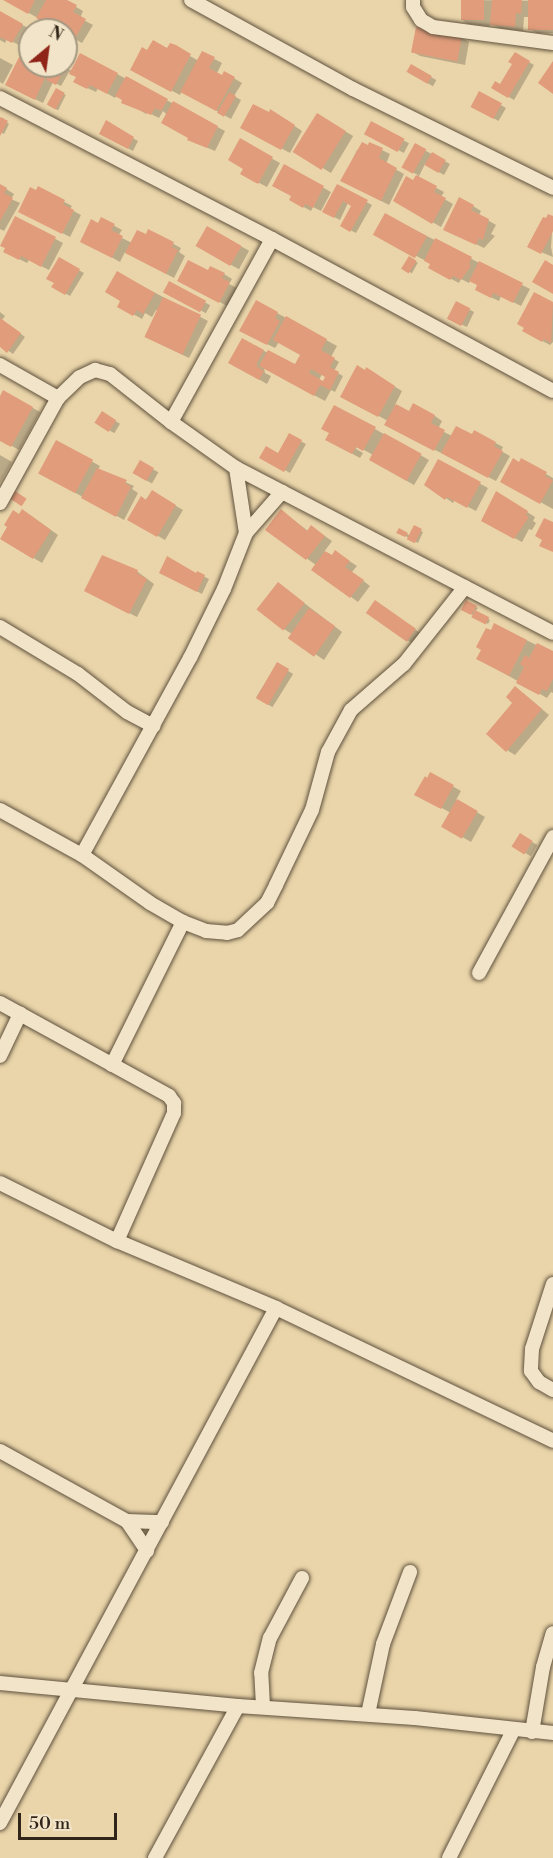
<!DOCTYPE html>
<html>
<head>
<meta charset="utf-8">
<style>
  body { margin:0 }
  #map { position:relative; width:553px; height:1858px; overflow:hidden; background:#ead5aa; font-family:"Libre Bodoni",serif }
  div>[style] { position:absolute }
  .shadow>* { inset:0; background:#0003; transform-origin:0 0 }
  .building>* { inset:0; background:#e09c7b; transform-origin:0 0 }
  .roads { filter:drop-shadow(0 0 2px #5f513d) drop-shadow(0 0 2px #5f513d) }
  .minor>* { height:14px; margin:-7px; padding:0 7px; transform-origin:7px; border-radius:7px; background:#f1e4c8 }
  span { translate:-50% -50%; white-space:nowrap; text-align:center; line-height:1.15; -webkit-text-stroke:4.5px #f1e4c8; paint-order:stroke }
  .north { position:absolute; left:18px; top:18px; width:60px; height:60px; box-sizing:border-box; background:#f1e4c8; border:2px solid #a49882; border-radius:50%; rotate:29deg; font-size:16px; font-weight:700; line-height:24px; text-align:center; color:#312519 }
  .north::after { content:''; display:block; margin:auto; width:21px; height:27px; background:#8f2418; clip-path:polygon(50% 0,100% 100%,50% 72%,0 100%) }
  .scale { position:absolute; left:18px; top:1813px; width:99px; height:27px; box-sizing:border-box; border:3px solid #312519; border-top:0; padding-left:8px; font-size:18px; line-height:21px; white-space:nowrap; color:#312519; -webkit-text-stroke:4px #f1e4c8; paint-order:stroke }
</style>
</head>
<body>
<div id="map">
  <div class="shadow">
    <div style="clip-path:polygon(5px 0,64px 0,83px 11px,80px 18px,93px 25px,82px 43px,66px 34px,66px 30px,60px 30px)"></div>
    <div style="clip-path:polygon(462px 0,553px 1px,553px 33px,537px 33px,529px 29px,529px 17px,524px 17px,523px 31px,499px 28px,490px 23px,490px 26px,468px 24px,461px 19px)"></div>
    <div style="clip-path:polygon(0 13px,30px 29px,21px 46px,7px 39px,5px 43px,0 40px)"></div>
    <div style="clip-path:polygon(30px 36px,30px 45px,26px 43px)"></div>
    <div style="clip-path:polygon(462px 38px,469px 42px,465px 65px,420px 56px,413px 52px)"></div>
    <div style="clip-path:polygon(170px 45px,199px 61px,203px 53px,222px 63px,217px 73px,223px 77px,225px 73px,242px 83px,234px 96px,241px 100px,231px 119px,182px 91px,180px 95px,140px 74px,148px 52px,168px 50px)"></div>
    <div style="clip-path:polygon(66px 47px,74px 51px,66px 68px,72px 71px,81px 55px,225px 131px,215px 151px,189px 140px,190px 137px,163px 111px,159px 118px,147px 112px,146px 114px,117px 95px,115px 98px,98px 88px,96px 92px,83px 86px,77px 77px,69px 72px,61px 86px,53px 82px,43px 103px,14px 89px,30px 52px,30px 66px,66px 66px)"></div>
    <div style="clip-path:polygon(515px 54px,534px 65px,514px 100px,493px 88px,501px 86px,514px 64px)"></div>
    <div style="clip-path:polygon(0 58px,13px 65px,3px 84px,0 82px)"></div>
    <div style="left:411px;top:66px;width:29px;height:7px;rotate:29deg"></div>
    <div style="left:56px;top:90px;width:11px;height:17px;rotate:27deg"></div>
    <div style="left:480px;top:93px;width:30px;height:15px;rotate:30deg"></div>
    <div style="clip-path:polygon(269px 114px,278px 115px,302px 131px,290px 153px,242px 127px)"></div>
    <div style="left:318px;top:115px;width:41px;height:43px;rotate:31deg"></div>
    <div style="clip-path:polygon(1px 119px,9px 124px,4px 134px,0 132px)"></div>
    <div style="left:371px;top:123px;width:43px;height:11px;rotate:28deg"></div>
    <div style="clip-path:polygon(116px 129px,138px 141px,133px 151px,101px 134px)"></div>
    <div style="clip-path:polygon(240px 141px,280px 163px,267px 187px,242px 174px,245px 168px)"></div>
    <div style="clip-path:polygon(370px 144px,390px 154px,386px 164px,404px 174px,389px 205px,342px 181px,357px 150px,369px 147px)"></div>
    <div style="clip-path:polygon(415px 145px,450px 164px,444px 175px,425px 164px,418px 178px,444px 192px,441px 197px,453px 204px,441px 227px,395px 201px,418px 175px,404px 168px)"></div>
    <div style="clip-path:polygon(284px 166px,331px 192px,321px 211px,313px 207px,311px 211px,291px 200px,293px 196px)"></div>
    <div style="clip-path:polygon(0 185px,14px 194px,11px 199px,20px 203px,4px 231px,0 229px)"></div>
    <div style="clip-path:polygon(337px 186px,372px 205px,356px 233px,342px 226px,353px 205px,348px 203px,340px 220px,324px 212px)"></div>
    <div style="clip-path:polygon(38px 188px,72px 206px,70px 209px,81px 215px,70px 237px,28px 215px)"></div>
    <div style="clip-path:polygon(473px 206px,481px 211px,479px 215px,496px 225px,491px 234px,495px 236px,484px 248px,453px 233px)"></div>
    <div style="clip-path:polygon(386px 215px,530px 289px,521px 306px,501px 296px,499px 301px,484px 294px,479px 285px,471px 280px,469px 283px,461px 279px,459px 283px,430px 268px,432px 264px,383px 239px)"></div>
    <div style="clip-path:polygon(16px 218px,63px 243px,49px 270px,29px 260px,27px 263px,13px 256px)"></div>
    <div style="clip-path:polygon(553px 218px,551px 247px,553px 257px,529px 247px)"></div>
    <div style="clip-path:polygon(102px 219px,122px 230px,118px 236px,132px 243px,147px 236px,149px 231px,181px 248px,179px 252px,185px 256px,174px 278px,125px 252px,120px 262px,82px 241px)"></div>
    <div style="left:208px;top:228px;width:47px;height:21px;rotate:29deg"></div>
    <div style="left:409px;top:258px;width:10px;height:12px;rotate:29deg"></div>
    <div style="clip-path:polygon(59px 259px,84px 273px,70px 296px,54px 287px)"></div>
    <div style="clip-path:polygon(208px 272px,224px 274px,232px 279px,229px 284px,237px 288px,227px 306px,187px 284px)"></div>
    <div style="clip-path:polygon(118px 273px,208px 321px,189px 358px,154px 341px,158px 311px,156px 310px,152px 317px,145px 313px,142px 319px,119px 306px,122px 300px)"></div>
    <div style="left:170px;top:283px;width:46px;height:9px;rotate:29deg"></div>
    <div style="clip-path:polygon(534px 294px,553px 304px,553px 342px,550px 345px,524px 331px)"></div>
    <div style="clip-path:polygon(evenodd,257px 302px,337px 346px,331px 357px,339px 362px,334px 371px,343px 376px,335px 392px,331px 390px,325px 401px,264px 368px,265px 373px,271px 376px,267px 384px,230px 363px,242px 340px,295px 366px,302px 354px,279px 342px,275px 348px,249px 335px,257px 302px,322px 374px,327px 376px,324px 383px,319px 380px,322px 374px)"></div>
    <div style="clip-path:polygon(457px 303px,474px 312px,467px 327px,454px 321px)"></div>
    <div style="clip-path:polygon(0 312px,5px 316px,2px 320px,25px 337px,13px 354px,0 345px)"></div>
    <div style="clip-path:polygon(374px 374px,402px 391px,395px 405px,409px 413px,414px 405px,435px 416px,442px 421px,438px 429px,452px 436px,472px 436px,475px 432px,503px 447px,501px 451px,510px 456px,496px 481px,394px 429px,388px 421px,342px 396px)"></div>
    <div style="clip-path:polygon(4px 392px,40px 412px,19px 450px,0 439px,0 399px)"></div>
    <div style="left:102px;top:413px;width:21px;height:11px;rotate:31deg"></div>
    <div style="clip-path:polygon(375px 429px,429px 460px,414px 485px,371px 460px,373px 455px,357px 446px,356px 449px,363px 453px,360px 458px,327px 440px)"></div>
    <div style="clip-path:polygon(289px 435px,306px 444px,290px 473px,262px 457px,278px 455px)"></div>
    <div style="clip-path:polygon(57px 442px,100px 466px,98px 470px,134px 486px,132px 489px,138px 493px,124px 520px,40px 473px)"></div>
    <div style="clip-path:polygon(0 455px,12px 462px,0 483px)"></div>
    <div style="clip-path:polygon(521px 460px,553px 478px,553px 509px,502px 481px)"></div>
    <div style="clip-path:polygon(438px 461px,488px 488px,476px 511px,455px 500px,453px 503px,446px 498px)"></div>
    <div style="left:140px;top:462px;width:21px;height:13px;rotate:29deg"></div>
    <div style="clip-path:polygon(152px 492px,183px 510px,165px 540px,129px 519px)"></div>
    <div style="clip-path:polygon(497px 493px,535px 517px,533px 521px,536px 523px,532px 530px,529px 529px,522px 542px,483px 521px)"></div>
    <div style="clip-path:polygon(282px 511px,308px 531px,319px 532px,332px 541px,324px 552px,332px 557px,343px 557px,357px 566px,352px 572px,370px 586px,358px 602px,313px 569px,316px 565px,267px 530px)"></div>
    <div style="clip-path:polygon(14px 512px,19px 516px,30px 515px,58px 535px,42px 563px,2px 539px)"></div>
    <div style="clip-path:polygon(415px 527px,423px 532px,418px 543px,398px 532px,399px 530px,411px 536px)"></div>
    <div style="clip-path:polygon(103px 557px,138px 572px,154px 584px,137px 617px,94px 595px)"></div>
    <div style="clip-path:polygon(161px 572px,197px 573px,209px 579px,202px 594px)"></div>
    <div style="clip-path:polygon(278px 583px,342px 632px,324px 660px,290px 637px,292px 634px,284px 629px)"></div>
    <div style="clip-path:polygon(467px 602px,478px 608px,475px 612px,490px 620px,488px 624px,463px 609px)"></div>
    <div style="clip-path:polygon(381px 605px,420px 633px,412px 643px,407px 640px)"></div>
    <div style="clip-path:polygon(495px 625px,553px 653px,553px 693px,551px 692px,547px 698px,486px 663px,483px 649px)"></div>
    <div style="left:277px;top:664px;width:19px;height:39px;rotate:32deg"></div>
    <div style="clip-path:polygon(523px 693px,549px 715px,515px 755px,507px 750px)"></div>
    <div style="clip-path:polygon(431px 774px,461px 791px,456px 800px,485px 817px,471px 842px,443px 826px,451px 813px,416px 794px)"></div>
    <div style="left:520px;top:835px;width:20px;height:13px;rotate:30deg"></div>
  </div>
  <div class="building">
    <div style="clip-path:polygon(3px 0,35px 0,28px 14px)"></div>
    <div style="clip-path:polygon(46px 0,67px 0,77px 5px,73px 12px,86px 19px,74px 40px,66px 35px,66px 30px,57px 30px,36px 18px)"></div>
    <div style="left:461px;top:0;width:23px;height:20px"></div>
    <div style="clip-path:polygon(492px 0,522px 0,521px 14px,516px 13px,515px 27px,490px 25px)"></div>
    <div style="left:553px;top:0;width:30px;height:25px;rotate:90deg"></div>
    <div style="clip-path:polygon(0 11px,23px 24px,12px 43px,0 37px)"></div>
    <div style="left:416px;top:27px;width:47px;height:26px;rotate:11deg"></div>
    <div style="clip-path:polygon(153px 40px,167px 48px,170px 43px,176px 45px,191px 54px,171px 92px,130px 70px,142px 47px,147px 50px)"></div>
    <div style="clip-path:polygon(24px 47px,30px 50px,30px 66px,50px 66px,35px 100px,5px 85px)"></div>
    <div style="clip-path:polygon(202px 51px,215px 57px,209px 68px,222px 75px,224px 71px,235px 77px,216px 111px,180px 92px)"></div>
    <div style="clip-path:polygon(515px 52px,530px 61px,508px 98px,491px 88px,495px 81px,500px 84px,512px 64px,508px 62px)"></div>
    <div style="clip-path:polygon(80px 53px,118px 73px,107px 94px,90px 85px,87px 89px,73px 82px,76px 77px,69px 74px)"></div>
    <div style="clip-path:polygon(553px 61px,553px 94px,538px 83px)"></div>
    <div style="left:411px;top:64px;width:24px;height:9px;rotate:30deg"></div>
    <div style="clip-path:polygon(54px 66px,66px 66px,56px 85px,46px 80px)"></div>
    <div style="clip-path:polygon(126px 76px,168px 99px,161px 111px,155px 108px,151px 115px,121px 103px,122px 100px,115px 96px)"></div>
    <div style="left:56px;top:88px;width:10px;height:19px;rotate:29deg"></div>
    <div style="left:479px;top:91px;width:26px;height:18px;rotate:28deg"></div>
    <div style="left:229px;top:92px;width:8px;height:24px;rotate:30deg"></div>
    <div style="clip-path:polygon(173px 101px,218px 126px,207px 148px,187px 140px,188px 138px,161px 123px)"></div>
    <div style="clip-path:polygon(253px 104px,269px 112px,270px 109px,295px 125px,281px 150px,240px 128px)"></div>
    <div style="left:317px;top:113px;width:34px;height:46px;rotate:32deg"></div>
    <div style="clip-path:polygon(1px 117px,8px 121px,0 136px,0 118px)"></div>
    <div style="clip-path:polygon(106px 120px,134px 137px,128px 149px,99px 134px)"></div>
    <div style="left:371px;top:121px;width:38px;height:15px;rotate:28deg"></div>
    <div style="clip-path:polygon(240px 138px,273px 157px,258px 184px,240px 174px,243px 169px,228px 160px)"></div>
    <div style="clip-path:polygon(362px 142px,368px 145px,369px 142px,383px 148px,379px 158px,397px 168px,381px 201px,340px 181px)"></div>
    <div style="left:415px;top:143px;width:13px;height:28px;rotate:29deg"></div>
    <div style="left:432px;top:152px;width:16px;height:15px;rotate:30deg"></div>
    <div style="clip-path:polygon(284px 164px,324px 186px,313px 208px,305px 204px,303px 208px,289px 200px,291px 196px,272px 186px)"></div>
    <div style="clip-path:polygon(416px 175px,437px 186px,434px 192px,446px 198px,432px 224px,393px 201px,406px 176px,413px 180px)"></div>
    <div style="clip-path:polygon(0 184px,7px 188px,4px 193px,13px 198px,0 221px)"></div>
    <div style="clip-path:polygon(337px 184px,368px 200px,350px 232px,340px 226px,351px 206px,343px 201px,334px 218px,322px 212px)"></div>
    <div style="clip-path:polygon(38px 186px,65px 200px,63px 204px,74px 210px,62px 234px,18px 212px,30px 187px,36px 190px)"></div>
    <div style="clip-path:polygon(459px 197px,474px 205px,471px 210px,489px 219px,483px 240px,479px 238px,476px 245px,443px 230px)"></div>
    <div style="left:385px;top:213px;width:48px;height:25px;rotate:29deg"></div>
    <div style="clip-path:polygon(548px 214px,553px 216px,553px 231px,541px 254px,527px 247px,543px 217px,546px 218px)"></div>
    <div style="clip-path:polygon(15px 216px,56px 237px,41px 267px,21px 256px,19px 260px,3px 252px,5px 248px,0 246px)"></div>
    <div style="clip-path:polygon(101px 217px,115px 224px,111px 230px,123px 236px,112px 258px,80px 242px,91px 219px,98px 223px)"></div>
    <div style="left:207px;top:226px;width:40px;height:23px;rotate:30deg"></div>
    <div style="clip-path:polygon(148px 229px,174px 242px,172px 247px,178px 250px,166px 274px,125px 253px,137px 230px,146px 234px)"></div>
    <div style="clip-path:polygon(435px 238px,472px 257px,469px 264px,471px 266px,461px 280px,453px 276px,450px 280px,428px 268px,430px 264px,424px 261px)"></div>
    <div style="left:409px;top:256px;width:9px;height:15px;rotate:32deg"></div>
    <div style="clip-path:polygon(59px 257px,80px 269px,65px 295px,51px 287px,54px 283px,46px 279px)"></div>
    <div style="clip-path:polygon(188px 260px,208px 270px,210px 266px,225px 273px,222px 278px,230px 282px,219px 303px,177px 281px)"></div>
    <div style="clip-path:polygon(545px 260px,553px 265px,553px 294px,532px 282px)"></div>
    <div style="clip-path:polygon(479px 261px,523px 283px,513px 303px,493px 293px,491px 298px,475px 290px,477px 285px,469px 281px)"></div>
    <div style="clip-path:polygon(117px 271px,155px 293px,143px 314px,137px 310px,133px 316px,117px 307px,120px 301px,105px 292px)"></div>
    <div style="left:169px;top:281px;width:42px;height:13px;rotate:28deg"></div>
    <div style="clip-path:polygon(534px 292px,553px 302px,551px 343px,544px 339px,542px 342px,522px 331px,524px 328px,517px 324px)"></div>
    <div style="left:163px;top:297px;width:42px;height:44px;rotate:25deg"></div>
    <div style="clip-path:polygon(256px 300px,278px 312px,275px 318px,280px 321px,267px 345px,239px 331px)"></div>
    <div style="left:456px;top:301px;width:16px;height:20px;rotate:27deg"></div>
    <div style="clip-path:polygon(evenodd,286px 316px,327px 339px,321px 350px,335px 358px,330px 367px,339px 372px,330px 390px,320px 385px,314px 396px,259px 366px,268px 350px,295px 364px,300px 355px,273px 340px,286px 316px,311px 369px,325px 377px,323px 381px,309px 373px,311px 369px)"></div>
    <div style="clip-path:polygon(0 318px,21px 333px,7px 353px,0 347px)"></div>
    <div style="clip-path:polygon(242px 338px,264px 350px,257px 363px,257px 367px,264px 371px,259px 380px,228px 363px)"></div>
    <div style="clip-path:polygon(357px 365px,365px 370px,366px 367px,395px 386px,378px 417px,340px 397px)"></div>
    <div style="clip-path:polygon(3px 390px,33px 407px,11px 447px,0 441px,0 396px)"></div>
    <div style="clip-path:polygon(413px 403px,435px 415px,431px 423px,445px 430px,434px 451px,384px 425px,396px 404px,409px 411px)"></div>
    <div style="clip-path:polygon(334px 405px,376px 427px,363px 451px,356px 447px,352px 454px,325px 440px,329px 433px,321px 429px)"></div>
    <div style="left:102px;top:411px;width:17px;height:14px;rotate:33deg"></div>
    <div style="clip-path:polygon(456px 426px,472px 434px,474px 430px,496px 442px,494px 446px,503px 451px,488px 478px,441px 453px)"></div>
    <div style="clip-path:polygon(289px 433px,302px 440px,284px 472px,259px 458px,266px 446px,278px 453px)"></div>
    <div style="left:384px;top:433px;width:43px;height:31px;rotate:29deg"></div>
    <div style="left:56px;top:440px;width:42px;height:38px;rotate:28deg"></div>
    <div style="clip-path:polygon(513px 458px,519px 462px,521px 458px,547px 472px,545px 476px,553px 480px,540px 504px,500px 482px)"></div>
    <div style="clip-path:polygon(438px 459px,481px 482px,467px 508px,447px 497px,445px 500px,424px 485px)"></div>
    <div style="left:140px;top:460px;width:16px;height:15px;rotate:30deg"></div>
    <div style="clip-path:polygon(97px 468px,127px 480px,125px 483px,131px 487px,116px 517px,81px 498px)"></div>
    <div style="clip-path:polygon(152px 490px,176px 505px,157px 537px,127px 520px,141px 496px,146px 500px)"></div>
    <div style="left:15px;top:491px;width:14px;height:9px;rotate:34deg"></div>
    <div style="clip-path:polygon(496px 491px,528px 511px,526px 515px,529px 517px,514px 539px,481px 521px)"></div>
    <div style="clip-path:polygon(22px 509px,51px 530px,33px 559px,0 539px,7px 527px,4px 525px,13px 510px,19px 514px)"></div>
    <div style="clip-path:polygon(281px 509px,307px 531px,311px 525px,325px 536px,306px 560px,265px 530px)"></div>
    <div style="clip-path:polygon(544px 518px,553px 522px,553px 552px,539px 546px,542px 540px,535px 536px)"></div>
    <div style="left:414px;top:525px;width:9px;height:16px;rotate:27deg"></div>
    <div style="clip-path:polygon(399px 528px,408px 533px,405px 537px,396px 533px)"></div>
    <div style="clip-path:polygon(335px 550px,350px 561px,345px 567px,364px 580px,350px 598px,311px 570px,325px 551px,332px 555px)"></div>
    <div style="clip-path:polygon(102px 555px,138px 570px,137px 573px,147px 579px,129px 614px,84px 591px)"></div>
    <div style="clip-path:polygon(167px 556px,196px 573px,197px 571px,205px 575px,197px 592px,159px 573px)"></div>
    <div style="left:278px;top:582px;width:34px;height:35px;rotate:38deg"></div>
    <div style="left:375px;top:600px;width:50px;height:16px;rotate:35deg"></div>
    <div style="clip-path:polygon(466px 600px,477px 606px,471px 615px,461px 610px)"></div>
    <div style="left:309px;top:608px;width:32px;height:37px;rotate:35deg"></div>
    <div style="left:475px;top:610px;width:16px;height:8px;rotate:27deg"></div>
    <div style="clip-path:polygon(494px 623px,527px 640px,509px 676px,476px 659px,481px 650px,476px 647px,486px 628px,491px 630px)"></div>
    <div style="clip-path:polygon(537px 643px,553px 651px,553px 679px,547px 691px,542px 689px,539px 695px,516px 683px,524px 667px,520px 664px,525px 655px,529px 658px)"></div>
    <div style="left:277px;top:662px;width:14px;height:42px;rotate:30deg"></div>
    <div style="clip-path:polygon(515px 686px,542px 709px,506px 752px,486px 734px,512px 703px,506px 697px)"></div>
    <div style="clip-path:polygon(430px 772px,454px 785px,441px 809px,414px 795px,425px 776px,427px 778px)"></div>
    <div style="left:457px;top:799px;width:24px;height:32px;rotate:30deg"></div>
    <div style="left:520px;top:833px;width:15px;height:16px;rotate:32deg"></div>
  </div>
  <div class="roads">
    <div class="minor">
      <div style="left:191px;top:0;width:185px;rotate:28.8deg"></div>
      <div style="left:353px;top:89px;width:223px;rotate:26.3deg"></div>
      <div style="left:413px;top:0;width:7px;rotate:90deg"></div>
      <div style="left:413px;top:7px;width:15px;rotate:58deg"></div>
      <div style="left:421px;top:20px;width:14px;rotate:30deg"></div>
      <div style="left:433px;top:27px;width:121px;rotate:7.6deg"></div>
      <div style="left:0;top:98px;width:306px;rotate:27.4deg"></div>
      <div style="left:272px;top:239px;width:319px;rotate:28.4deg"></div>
      <div style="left:0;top:365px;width:67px;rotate:29.6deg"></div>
      <div style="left:171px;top:422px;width:209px;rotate:-61.1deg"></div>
      <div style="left:236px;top:468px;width:66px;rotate:81.3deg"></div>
      <div style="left:0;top:503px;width:120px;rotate:-61.1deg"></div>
      <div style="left:58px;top:398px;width:30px;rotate:-44deg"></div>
      <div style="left:80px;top:377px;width:17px;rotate:-25deg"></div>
      <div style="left:95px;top:370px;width:16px;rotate:15deg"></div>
      <div style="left:110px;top:374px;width:78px;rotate:38.2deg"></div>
      <div style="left:171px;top:422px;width:80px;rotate:35.3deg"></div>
      <div style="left:236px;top:468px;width:357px;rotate:27.5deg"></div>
      <div style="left:0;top:627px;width:91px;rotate:31.1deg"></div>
      <div style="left:78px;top:674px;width:62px;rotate:37.8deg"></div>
      <div style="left:127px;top:712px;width:30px;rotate:28deg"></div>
      <div style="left:0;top:810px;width:94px;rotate:28.8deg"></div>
      <div style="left:82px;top:855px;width:83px;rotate:35.2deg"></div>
      <div style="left:150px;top:903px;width:38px;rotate:30deg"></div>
      <div style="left:183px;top:922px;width:25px;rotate:21deg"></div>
      <div style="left:206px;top:931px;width:21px;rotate:5deg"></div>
      <div style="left:227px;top:933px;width:11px;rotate:-15deg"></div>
      <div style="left:238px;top:930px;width:40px;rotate:-43deg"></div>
      <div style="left:267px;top:903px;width:20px;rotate:-63deg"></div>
      <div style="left:276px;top:885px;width:83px;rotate:-64.4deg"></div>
      <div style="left:312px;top:810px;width:60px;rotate:-74.6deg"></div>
      <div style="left:328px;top:752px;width:48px;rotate:-61.3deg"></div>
      <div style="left:351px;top:710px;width:70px;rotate:-41deg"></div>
      <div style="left:404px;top:664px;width:98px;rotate:-51.6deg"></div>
      <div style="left:82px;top:855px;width:225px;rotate:-61.3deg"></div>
      <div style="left:190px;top:658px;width:77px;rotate:-63.8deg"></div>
      <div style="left:224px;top:589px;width:60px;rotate:-68.6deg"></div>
      <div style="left:246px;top:533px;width:55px;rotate:-48.7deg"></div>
      <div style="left:479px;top:973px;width:155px;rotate:-61.4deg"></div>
      <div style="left:0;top:1003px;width:193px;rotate:28.8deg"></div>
      <div style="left:169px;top:1096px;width:9px;rotate:54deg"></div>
      <div style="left:174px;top:1103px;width:10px;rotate:90deg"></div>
      <div style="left:174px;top:1113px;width:140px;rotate:114deg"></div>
      <div style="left:0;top:1056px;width:47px;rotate:-64.5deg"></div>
      <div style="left:112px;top:1065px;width:160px;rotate:-63.6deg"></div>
      <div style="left:0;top:1183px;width:131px;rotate:26.4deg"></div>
      <div style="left:117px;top:1241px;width:173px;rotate:22.8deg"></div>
      <div style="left:276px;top:1308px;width:307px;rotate:25.6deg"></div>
      <div style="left:553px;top:1284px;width:68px;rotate:107.9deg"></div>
      <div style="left:532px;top:1349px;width:22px;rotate:93deg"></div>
      <div style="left:531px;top:1371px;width:14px;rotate:54deg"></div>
      <div style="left:539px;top:1382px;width:16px;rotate:30deg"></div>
      <div style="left:0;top:1451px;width:145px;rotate:28.9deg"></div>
      <div style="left:127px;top:1521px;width:35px;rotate:2deg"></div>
      <div style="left:127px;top:1521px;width:36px;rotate:56deg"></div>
      <div style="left:0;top:1683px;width:239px;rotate:5.5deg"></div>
      <div style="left:238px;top:1706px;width:177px;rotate:3.9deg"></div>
      <div style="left:415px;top:1718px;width:139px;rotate:6.2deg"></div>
      <div style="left:263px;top:1706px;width:33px;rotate:-93deg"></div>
      <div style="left:261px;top:1673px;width:36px;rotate:-76deg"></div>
      <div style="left:270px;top:1638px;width:68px;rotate:-61.9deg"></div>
      <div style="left:368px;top:1714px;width:72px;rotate:-77.9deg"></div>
      <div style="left:383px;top:1644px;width:77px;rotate:-69.4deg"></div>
      <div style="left:532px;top:1732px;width:66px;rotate:-80.4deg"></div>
      <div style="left:543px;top:1667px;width:35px;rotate:-74deg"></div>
      <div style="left:0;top:1823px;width:584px;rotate:-61.81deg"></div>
      <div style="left:155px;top:1858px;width:173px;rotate:-61.4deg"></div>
      <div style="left:449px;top:1858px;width:144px;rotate:-63.3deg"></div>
    </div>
  </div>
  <div class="north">N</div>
  <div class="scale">50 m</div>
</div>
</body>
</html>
